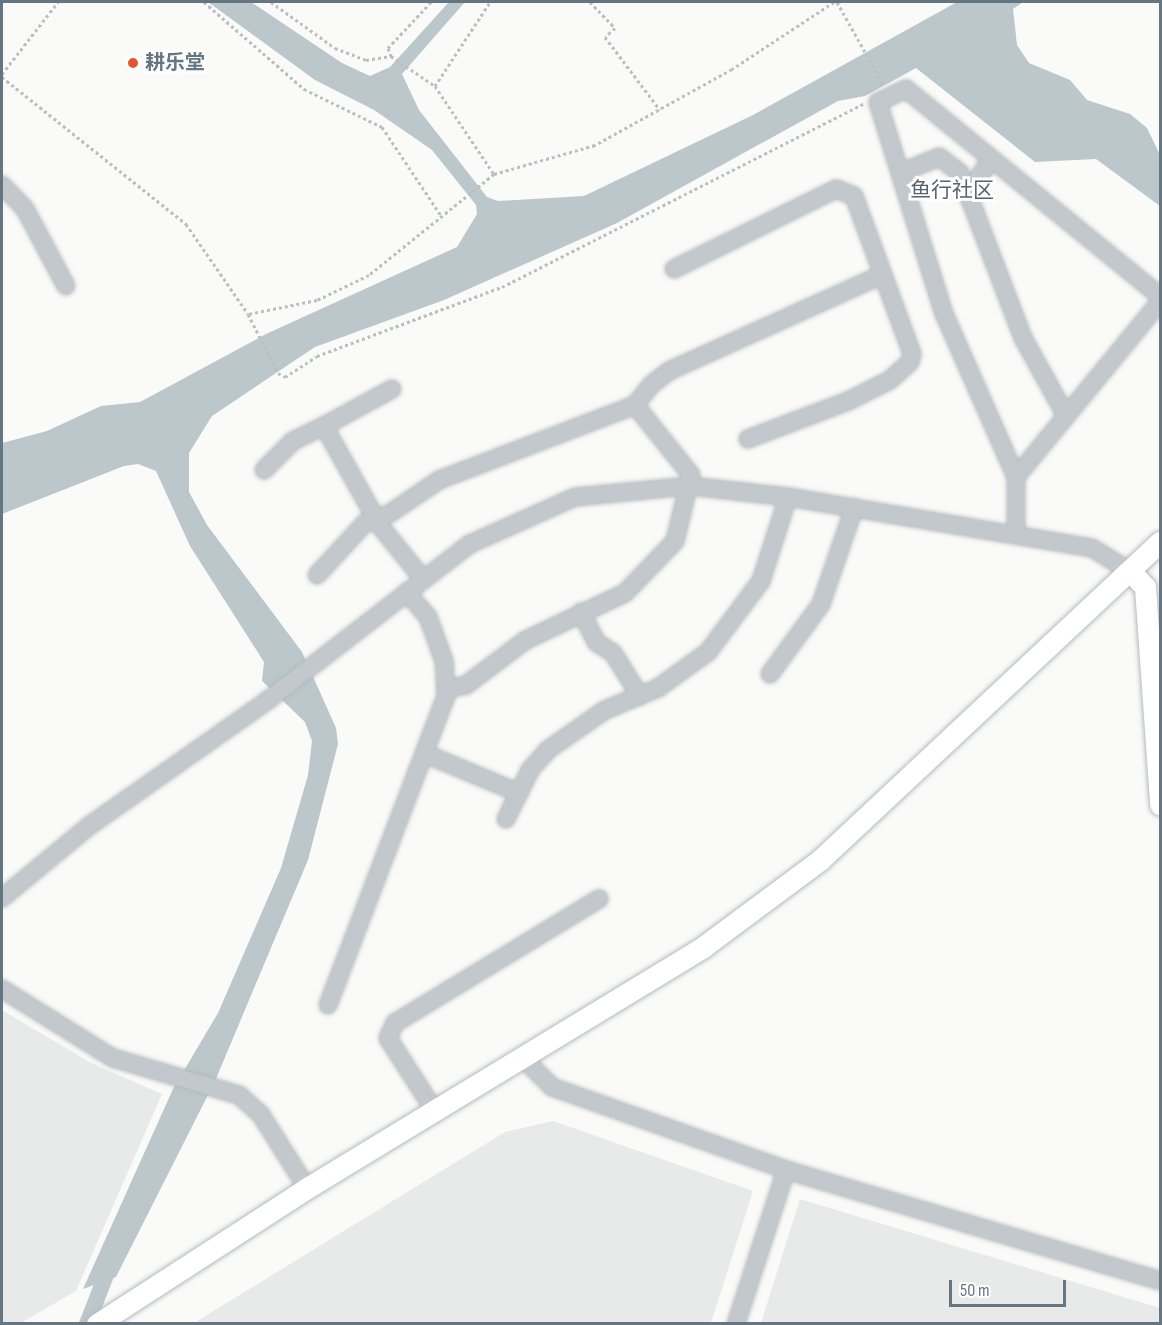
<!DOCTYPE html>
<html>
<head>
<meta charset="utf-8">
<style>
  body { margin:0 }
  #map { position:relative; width:1162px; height:1325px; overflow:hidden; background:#fafaf8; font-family:"Sofia Sans Condensed","Noto Sans SC",sans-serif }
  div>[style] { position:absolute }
  .built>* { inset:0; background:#e8e9e9 }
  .water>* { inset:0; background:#bbc7cb }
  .canal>* { height:16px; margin:-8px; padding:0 8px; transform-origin:8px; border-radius:8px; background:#bbc7cb }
  .path>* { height:3px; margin-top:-1.5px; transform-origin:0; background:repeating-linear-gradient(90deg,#bbbfc2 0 3px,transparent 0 6px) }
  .roads { filter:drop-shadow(0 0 2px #b5babe) drop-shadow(0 0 2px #b5babe) }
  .minor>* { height:16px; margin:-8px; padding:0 8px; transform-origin:8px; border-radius:8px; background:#c3c8cc }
  .major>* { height:21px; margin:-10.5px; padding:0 10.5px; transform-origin:10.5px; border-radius:10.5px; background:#fff }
  .dots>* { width:16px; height:16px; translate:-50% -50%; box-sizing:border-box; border:3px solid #fff; border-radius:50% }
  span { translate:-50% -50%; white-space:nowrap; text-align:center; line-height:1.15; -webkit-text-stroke:6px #fff; paint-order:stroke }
  .poi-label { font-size:20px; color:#657683; font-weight:700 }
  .left { translate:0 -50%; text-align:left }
  .neighbourhood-label { font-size:21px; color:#57646e }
  .frame { position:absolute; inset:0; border:3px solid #657683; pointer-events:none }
  .scale { position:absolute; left:949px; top:1280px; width:117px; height:27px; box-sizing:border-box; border:3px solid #657683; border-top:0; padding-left:8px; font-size:18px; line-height:21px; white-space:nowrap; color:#657683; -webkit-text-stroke:4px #fff; paint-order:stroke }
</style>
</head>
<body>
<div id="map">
  <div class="built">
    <div style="clip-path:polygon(2px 1010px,91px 1063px,162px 1094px,76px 1291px,21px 1323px,2px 1323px)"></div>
    <div style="clip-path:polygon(553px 1121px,753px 1191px,711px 1323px,194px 1323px,505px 1132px)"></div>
    <div style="clip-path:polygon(800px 1199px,1160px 1308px,1160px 1323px,761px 1323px)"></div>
  </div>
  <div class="water">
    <div style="clip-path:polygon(208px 2px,251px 2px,342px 63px,370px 76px,390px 67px,449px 2px,465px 2px,402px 74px,419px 110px,487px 197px,498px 201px,584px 196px,753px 115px,957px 2px,1023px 2px,1013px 9px,1017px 45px,1029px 63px,1070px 80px,1087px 100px,1130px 114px,1147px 128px,1160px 155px,1160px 206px,1096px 159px,1035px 162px,916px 68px,865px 96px,838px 101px,617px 223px,444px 300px,315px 347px,212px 416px,189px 453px,189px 492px,207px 525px,302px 652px,336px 728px,338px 744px,308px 860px,215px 1081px,116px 1277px,83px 1289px,173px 1089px,218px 1013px,281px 868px,308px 775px,312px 741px,305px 722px,262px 681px,264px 662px,190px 546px,156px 471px,138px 464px,124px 466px,2px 514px,2px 443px,47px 431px,101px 406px,140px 402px,266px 334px,457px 247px,477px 214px,476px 205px,432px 150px,374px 110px,315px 80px)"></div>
  </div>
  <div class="canal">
    <div style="left:87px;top:1324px;width:69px;rotate:-68.7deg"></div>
  </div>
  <div class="path">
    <div style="left:204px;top:2px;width:133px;rotate:41deg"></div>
    <div style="left:304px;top:89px;width:87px;rotate:26deg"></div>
    <div style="left:382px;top:127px;width:108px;rotate:56.3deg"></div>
    <div style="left:271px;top:2px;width:79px;rotate:35.7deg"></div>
    <div style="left:335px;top:48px;width:33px;rotate:21deg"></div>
    <div style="left:366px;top:60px;width:25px;rotate:-9deg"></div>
    <div style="left:431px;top:2px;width:63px;rotate:133.1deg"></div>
    <div style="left:388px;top:48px;width:9px;rotate:69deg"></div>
    <div style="left:391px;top:56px;width:53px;rotate:34.3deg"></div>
    <div style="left:435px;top:86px;width:100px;rotate:-56.8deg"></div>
    <div style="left:590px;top:2px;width:36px;rotate:46deg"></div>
    <div style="left:615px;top:28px;width:13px;rotate:138deg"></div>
    <div style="left:605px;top:37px;width:91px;rotate:53deg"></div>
    <div style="left:834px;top:2px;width:122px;rotate:146.7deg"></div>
    <div style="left:732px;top:69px;width:157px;rotate:151deg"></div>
    <div style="left:595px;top:145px;width:105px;rotate:164deg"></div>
    <div style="left:494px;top:174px;width:161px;rotate:141.1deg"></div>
    <div style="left:369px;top:275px;width:58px;rotate:154.3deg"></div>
    <div style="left:317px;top:300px;width:70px;rotate:168.5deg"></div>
    <div style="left:248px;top:314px;width:66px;rotate:63deg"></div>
    <div style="left:278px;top:373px;width:8px;rotate:30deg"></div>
    <div style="left:285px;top:377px;width:38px;rotate:-33deg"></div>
    <div style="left:317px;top:356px;width:197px;rotate:-20.5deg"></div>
    <div style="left:502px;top:287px;width:406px;rotate:-26.9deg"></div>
    <div style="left:837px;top:2px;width:94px;rotate:60.7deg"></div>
    <div style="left:2px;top:74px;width:91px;rotate:-52.1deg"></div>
    <div style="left:2px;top:77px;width:236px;rotate:38.6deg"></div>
    <div style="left:186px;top:224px;width:109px;rotate:55.4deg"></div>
    <div style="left:435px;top:86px;width:106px;rotate:56.2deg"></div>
  </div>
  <div class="roads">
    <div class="minor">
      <div style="left:900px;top:173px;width:42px;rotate:-22.3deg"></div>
      <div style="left:939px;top:157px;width:26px;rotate:37deg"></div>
      <div style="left:960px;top:173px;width:177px;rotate:69.1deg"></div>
      <div style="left:1023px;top:338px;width:89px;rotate:61.1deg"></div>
      <div style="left:2px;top:185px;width:33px;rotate:46deg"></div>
      <div style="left:25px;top:209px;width:87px;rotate:62deg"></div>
      <div style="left:967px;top:195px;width:43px;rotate:-56.3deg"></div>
      <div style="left:674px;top:269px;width:181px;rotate:-26.3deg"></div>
      <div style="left:836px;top:189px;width:19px;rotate:21deg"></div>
      <div style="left:854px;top:196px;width:168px;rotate:69.8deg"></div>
      <div style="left:912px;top:354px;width:8px;rotate:104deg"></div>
      <div style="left:910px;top:362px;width:27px;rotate:138deg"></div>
      <div style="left:890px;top:380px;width:47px;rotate:153.4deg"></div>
      <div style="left:848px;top:401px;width:107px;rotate:159.2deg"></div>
      <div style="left:392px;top:389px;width:77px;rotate:151.4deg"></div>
      <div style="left:324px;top:426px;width:115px;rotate:60.8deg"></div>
      <div style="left:380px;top:526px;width:68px;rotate:50.9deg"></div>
      <div style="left:264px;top:470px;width:41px;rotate:-45deg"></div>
      <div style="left:293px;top:441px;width:34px;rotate:-26deg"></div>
      <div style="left:1016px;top:477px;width:227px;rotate:-50.6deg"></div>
      <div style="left:1016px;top:531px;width:54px;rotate:-90deg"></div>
      <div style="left:1016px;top:477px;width:178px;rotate:-113.8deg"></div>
      <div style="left:944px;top:314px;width:222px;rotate:-107.3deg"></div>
      <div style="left:878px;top:102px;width:31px;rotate:-25deg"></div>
      <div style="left:906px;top:89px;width:328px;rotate:39.2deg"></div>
      <div style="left:317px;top:575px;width:71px;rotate:-47.3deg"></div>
      <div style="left:365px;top:523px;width:26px;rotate:-21deg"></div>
      <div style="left:389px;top:514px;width:60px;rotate:-34.2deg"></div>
      <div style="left:439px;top:480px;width:210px;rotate:-20.9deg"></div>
      <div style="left:581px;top:612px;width:34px;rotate:63deg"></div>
      <div style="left:596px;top:642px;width:20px;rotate:33deg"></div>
      <div style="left:613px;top:653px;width:51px;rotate:57.9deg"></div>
      <div style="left:770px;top:674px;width:87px;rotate:-53.9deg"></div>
      <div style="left:821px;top:604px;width:102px;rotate:-71deg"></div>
      <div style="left:446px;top:689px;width:20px;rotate:-11deg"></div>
      <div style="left:466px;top:685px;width:75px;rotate:-36.9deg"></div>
      <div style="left:526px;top:640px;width:110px;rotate:-25.4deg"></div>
      <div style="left:625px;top:593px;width:72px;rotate:-46.1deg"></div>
      <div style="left:675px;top:541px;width:68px;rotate:-76.4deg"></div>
      <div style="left:691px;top:475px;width:90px;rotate:-128.7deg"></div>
      <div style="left:635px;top:405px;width:26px;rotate:-51deg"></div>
      <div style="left:651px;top:385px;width:23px;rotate:-38deg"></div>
      <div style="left:669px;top:371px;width:234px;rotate:-24.3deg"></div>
      <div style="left:428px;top:755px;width:99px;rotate:22.7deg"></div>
      <div style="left:506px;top:819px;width:55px;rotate:-63.9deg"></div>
      <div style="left:530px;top:770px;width:28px;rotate:-48deg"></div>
      <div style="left:549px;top:749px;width:68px;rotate:-34.9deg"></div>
      <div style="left:605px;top:710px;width:57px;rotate:-22.5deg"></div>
      <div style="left:658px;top:688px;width:62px;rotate:-35.8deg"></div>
      <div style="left:708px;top:652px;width:89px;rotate:-53.3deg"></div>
      <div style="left:761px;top:581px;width:88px;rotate:-72.2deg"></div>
      <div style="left:2px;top:898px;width:113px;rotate:-39.6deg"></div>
      <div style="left:89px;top:826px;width:219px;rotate:-35.1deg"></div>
      <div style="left:268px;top:700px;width:255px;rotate:-37.7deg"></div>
      <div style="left:470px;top:544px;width:115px;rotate:-24.1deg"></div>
      <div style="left:575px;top:497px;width:116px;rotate:-5.5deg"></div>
      <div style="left:690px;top:486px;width:99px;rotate:6.4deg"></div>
      <div style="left:788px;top:497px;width:308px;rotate:9.5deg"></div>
      <div style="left:1092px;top:548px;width:46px;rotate:31.6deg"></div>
      <div style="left:2px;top:989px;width:131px;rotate:31.9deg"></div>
      <div style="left:113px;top:1058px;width:131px;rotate:16.4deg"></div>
      <div style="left:239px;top:1095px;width:30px;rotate:42deg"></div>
      <div style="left:261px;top:1115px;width:86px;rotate:57.8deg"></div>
      <div style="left:328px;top:1005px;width:331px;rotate:-69.1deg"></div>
      <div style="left:446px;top:696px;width:35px;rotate:-93deg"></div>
      <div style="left:444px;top:661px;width:47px;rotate:-110deg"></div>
      <div style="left:428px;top:617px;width:33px;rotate:-131deg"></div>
      <div style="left:521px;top:1056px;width:44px;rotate:45deg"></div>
      <div style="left:552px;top:1087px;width:248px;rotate:19.5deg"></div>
      <div style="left:786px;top:1170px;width:390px;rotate:16.5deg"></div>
      <div style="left:434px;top:1110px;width:85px;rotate:-122.6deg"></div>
      <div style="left:388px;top:1038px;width:17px;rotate:-65deg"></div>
      <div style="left:395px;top:1023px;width:239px;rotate:-31.3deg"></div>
      <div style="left:736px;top:1324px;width:162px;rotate:-72deg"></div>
    </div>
    <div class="major">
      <div style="left:1131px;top:572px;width:21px;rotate:47deg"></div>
      <div style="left:1145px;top:587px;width:218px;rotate:86deg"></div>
      <div style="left:97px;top:1324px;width:250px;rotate:-32.9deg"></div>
      <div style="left:307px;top:1188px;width:464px;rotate:-31.3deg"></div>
      <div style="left:703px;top:947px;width:146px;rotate:-36.6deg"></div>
      <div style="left:820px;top:860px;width:466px;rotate:-43.1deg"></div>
    </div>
  </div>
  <div class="dots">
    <div style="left:133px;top:63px;background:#e4572e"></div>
  </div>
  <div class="poi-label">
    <span class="left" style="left:145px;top:63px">耕乐堂</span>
  </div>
  <div class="neighbourhood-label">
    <span style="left:952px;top:191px">鱼行社区</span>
  </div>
  <div class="frame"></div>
  <div class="scale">50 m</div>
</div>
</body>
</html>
